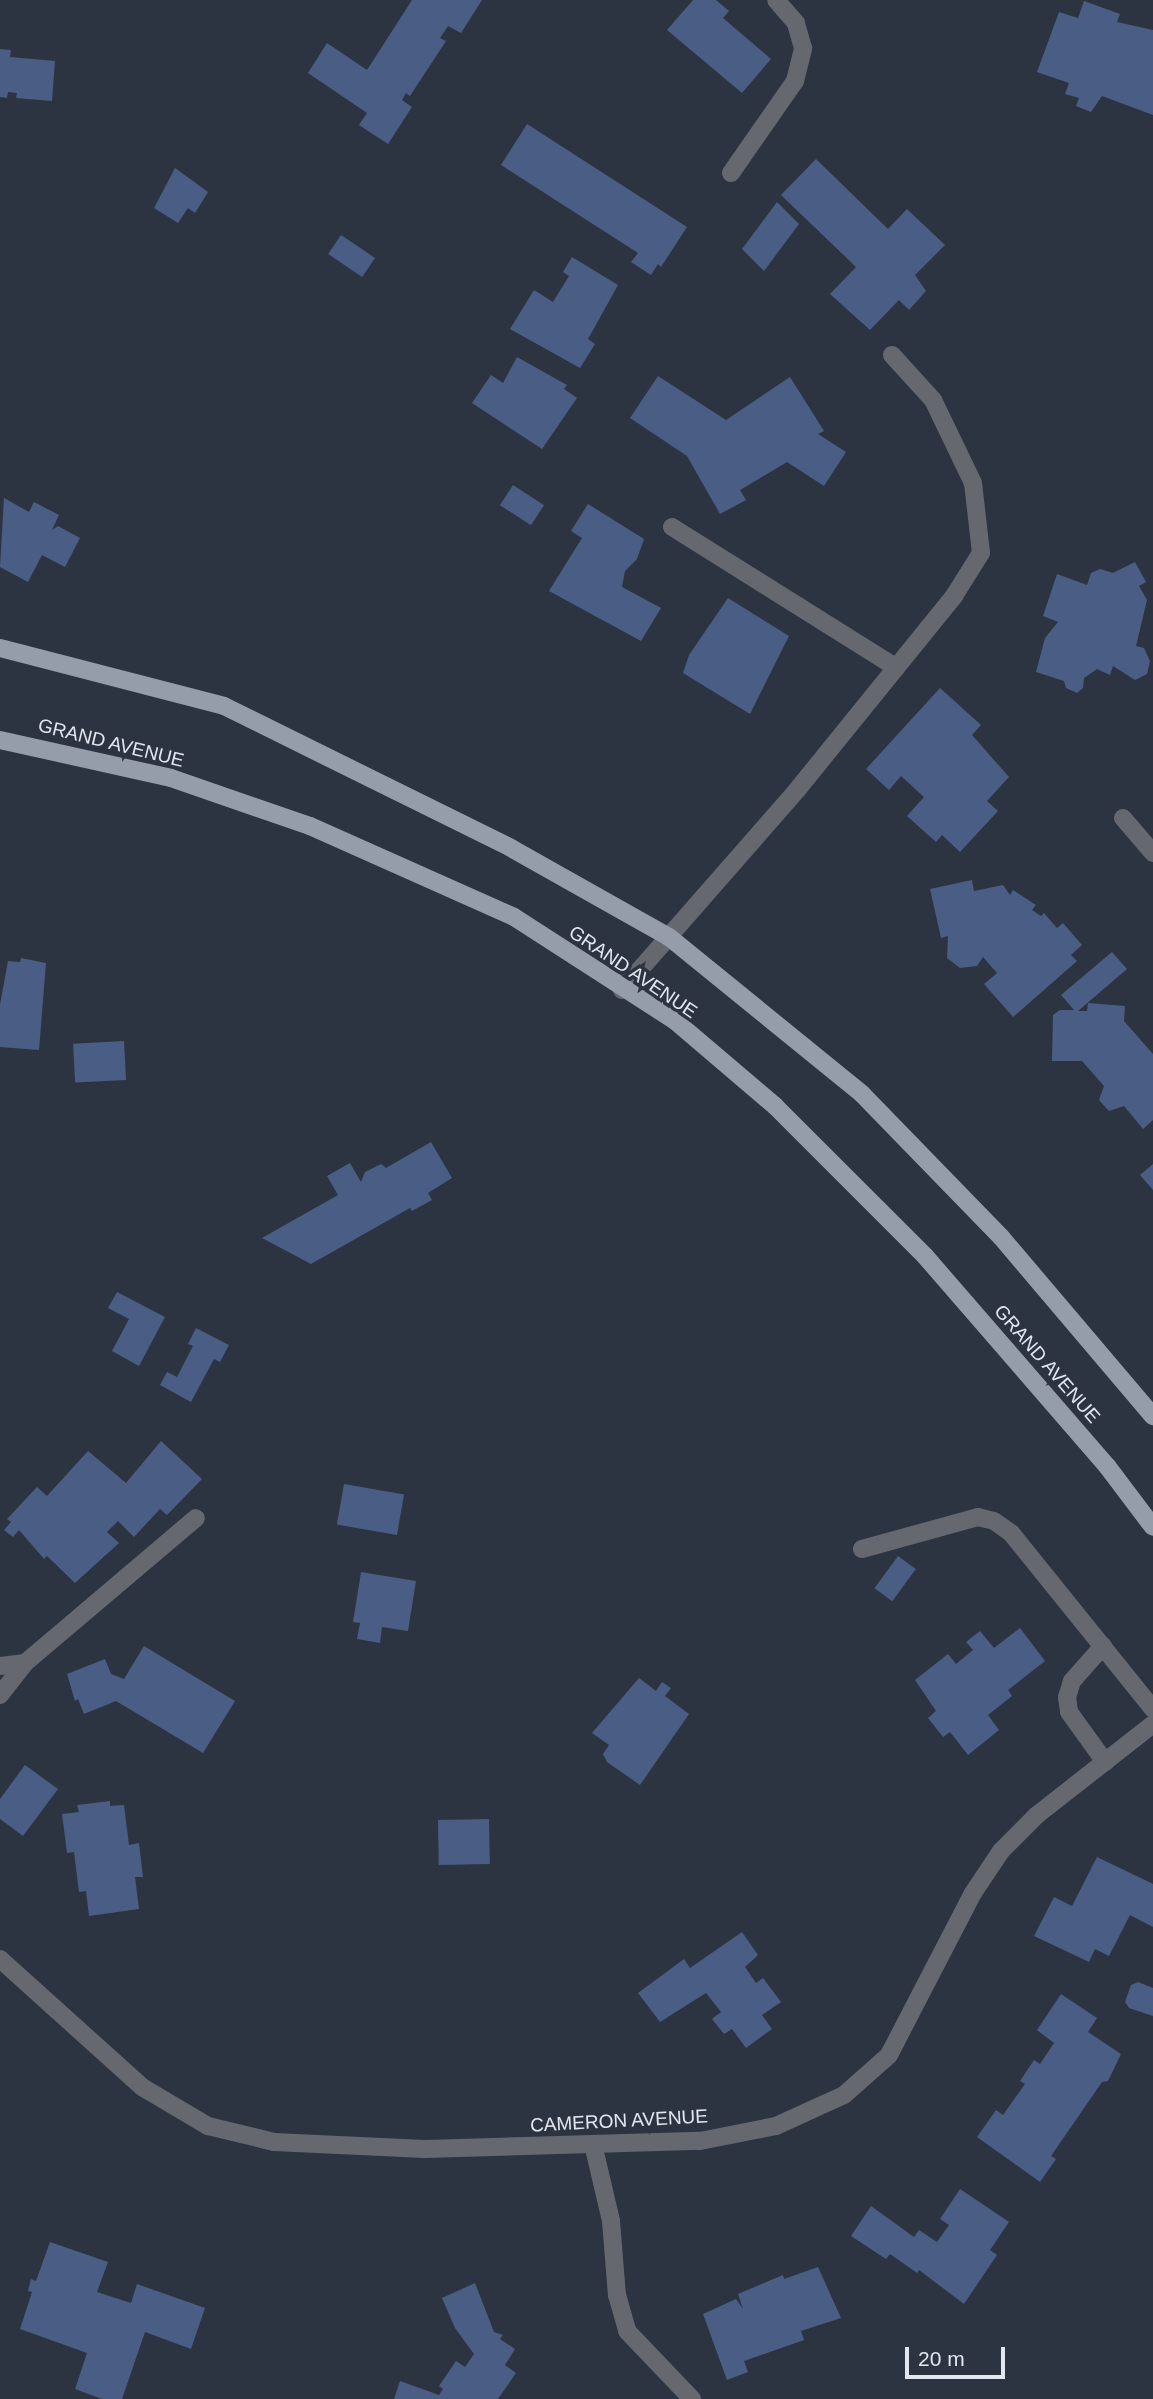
<!DOCTYPE html>
<html>
<head>
<meta charset="utf-8">
<style>
  body { margin:0 }
  #map { position:relative; width:1153px; height:2399px; overflow:hidden; background:#2d3441; font-family:Arial,sans-serif }
  div>[style] { position:absolute }
  .building>* { inset:0; background:#495d85; transform-origin:0 0 }
  .minor>* { height:18px; margin:-9px; padding:0 9px; transform-origin:9px; border-radius:9px; background:#65686f }
  .major>* { height:18px; margin:-9px; padding:0 9px; transform-origin:9px; border-radius:9px; background:#959caa }
  span { translate:-50% -50%; white-space:nowrap; text-align:center; line-height:1.15; -webkit-text-stroke:7px #2d3441; paint-order:stroke }
  .street-label { font-size:19px; color:#e2e6ef }
  .scale { position:absolute; left:905px; top:2347px; width:100px; height:32px; box-sizing:border-box; border:4px solid #e2e6ef; border-top:0; padding-left:9px; font-size:21px; line-height:24px; white-space:nowrap; color:#e2e6ef; -webkit-text-stroke:5px #2d3441; paint-order:stroke }
</style>
</head>
<body>
<div id="map">
  <div class="building">
    <div style="clip-path:polygon(412px 0,482px 0,461px 33px,448px 26px,440px 38px,446px 41px,410px 96px,406px 93px,402px 100px,412px 107px,388px 144px,359px 125px,367px 113px,308px 73px,327px 43px,367px 70px)"></div>
    <div style="clip-path:polygon(693px 0,716px 0,729px 11px,723px 18px,771px 59px,742px 93px,667px 30px)"></div>
    <div style="clip-path:polygon(1084px 1px,1120px 14px,1117px 22px,1153px 30px,1153px 115px,1102px 96px,1091px 112px,1076px 106px,1079px 98px,1065px 94px,1069px 83px,1037px 72px,1059px 12px,1078px 18px)"></div>
    <div style="clip-path:polygon(0 49px,11px 50px,10px 57px,55px 61px,52px 101px,16px 98px,17px 93px,8px 92px,7px 98px,0 97px)"></div>
    <div style="clip-path:polygon(527px 124px,687px 227px,661px 267px,658px 264px,651px 275px,631px 262px,638px 253px,501px 165px)"></div>
    <div style="clip-path:polygon(816px 159px,888px 229px,907px 209px,945px 245px,915px 275px,926px 291px,909px 310px,899px 300px,870px 330px,830px 294px,856px 267px,781px 195px)"></div>
    <div style="clip-path:polygon(175px 168px,208px 192px,195px 213px,188px 208px,178px 223px,154px 208px)"></div>
    <div style="clip-path:polygon(777px 202px,799px 224px,764px 271px,742px 249px)"></div>
    <div style="left:341px;top:235px;width:41px;height:23px;rotate:34deg"></div>
    <div style="clip-path:polygon(572px 257px,618px 285px,588px 339px,595px 344px,580px 368px,510px 329px,534px 290px,553px 302px,569px 276px,563px 272px)"></div>
    <div style="clip-path:polygon(517px 357px,567px 385px,564px 389px,577px 398px,542px 449px,472px 403px,491px 375px,503px 383px)"></div>
    <div style="clip-path:polygon(658px 376px,726px 420px,790px 377px,824px 431px,818px 434px,846px 452px,824px 486px,787px 462px,740px 490px,746px 500px,720px 514px,687px 456px,630px 418px)"></div>
    <div style="left:513px;top:485px;width:37px;height:24px;rotate:33deg"></div>
    <div style="clip-path:polygon(4px 498px,29px 512px,34px 502px,59px 515px,52px 530px,58px 526px,80px 538px,65px 567px,42px 555px,28px 582px,0 567px)"></div>
    <div style="clip-path:polygon(588px 504px,644px 539px,637px 559px,625px 571px,622px 587px,661px 608px,641px 641px,549px 591px,582px 538px,571px 531px)"></div>
    <div style="clip-path:polygon(1135px 562px,1146px 582px,1139px 586px,1147px 600px,1136px 646px,1144px 648px,1150px 661px,1147px 674px,1135px 680px,1113px 666px,1110px 675px,1097px 669px,1084px 678px,1083px 688px,1077px 693px,1066px 688px,1064px 681px,1036px 672px,1045px 638px,1058px 622px,1043px 616px,1057px 574px,1087px 585px,1091px 573px,1100px 569px,1113px 573px)"></div>
    <div style="clip-path:polygon(728px 598px,789px 636px,750px 714px,683px 673px,689px 655px)"></div>
    <div style="clip-path:polygon(940px 688px,981px 725px,972px 735px,1009px 777px,987px 801px,998px 811px,960px 852px,942px 835px,936px 842px,907px 816px,924px 797px,901px 776px,889px 790px,866px 769px)"></div>
    <div style="clip-path:polygon(972px 880px,974px 891px,1003px 885px,1010px 895px,1013px 890px,1036px 905px,1032px 910px,1041px 916px,1044px 913px,1057px 928px,1063px 923px,1082px 945px,1071px 955px,1077px 961px,1013px 1017px,984px 984px,997px 973px,983px 957px,977px 966px,960px 968px,947px 958px,948px 936px,941px 938px,930px 889px)"></div>
    <div style="clip-path:polygon(1112px 952px,1127px 969px,1078px 1011px,1087px 1011px,1088px 1003px,1125px 1006px,1124px 1021px,1153px 1054px,1153px 1120px,1143px 1129px,1124px 1106px,1109px 1111px,1099px 1100px,1104px 1086px,1082px 1061px,1052px 1061px,1053px 1015px,1060px 1010px,1074px 1010px,1061px 995px)"></div>
    <div style="clip-path:polygon(21px 958px,46px 963px,39px 1050px,0 1047px,0 1005px,8px 961px,20px 962px)"></div>
    <div style="left:124px;top:1041px;width:39px;height:51px;rotate:87deg"></div>
    <div style="clip-path:polygon(431px 1142px,452px 1178px,428px 1193px,432px 1200px,412px 1211px,410px 1208px,311px 1264px,262px 1238px,338px 1195px,327px 1176px,350px 1163px,361px 1182px,365px 1172px,381px 1164px,386px 1168px)"></div>
    <div style="clip-path:polygon(1153px 1164px,1153px 1190px,1140px 1175px)"></div>
    <div style="clip-path:polygon(117px 1292px,165px 1317px,139px 1366px,112px 1351px,129px 1319px,108px 1308px)"></div>
    <div style="clip-path:polygon(196px 1328px,229px 1345px,220px 1362px,214px 1359px,191px 1402px,160px 1385px,167px 1372px,177px 1377px,193px 1346px,188px 1344px)"></div>
    <div style="clip-path:polygon(161px 1441px,202px 1479px,167px 1515px,160px 1509px,134px 1537px,118px 1521px,107px 1532px,119px 1543px,75px 1583px,47px 1556px,44px 1559px,19px 1530px,13px 1537px,4px 1530px,11px 1522px,7px 1519px,37px 1487px,47px 1496px,88px 1451px,126px 1483px)"></div>
    <div style="left:344px;top:1484px;width:61px;height:41px;rotate:10deg"></div>
    <div style="left:898px;top:1556px;width:22px;height:40px;rotate:36deg"></div>
    <div style="clip-path:polygon(361px 1572px,416px 1581px,408px 1631px,382px 1627px,380px 1643px,357px 1639px,360px 1623px,353px 1622px)"></div>
    <div style="clip-path:polygon(1020px 1628px,1045px 1661px,1008px 1690px,1012px 1696px,988px 1715px,999px 1730px,968px 1755px,950px 1732px,943px 1737px,928px 1718px,936px 1711px,915px 1680px,948px 1654px,956px 1664px,973px 1650px,966px 1642px,980px 1631px,994px 1648px)"></div>
    <div style="clip-path:polygon(144px 1646px,235px 1701px,203px 1753px,116px 1701px,84px 1714px,78px 1699px,75px 1701px,67px 1674px,105px 1659px,111px 1674px,124px 1679px)"></div>
    <div style="clip-path:polygon(639px 1678px,656px 1691px,662px 1682px,671px 1688px,665px 1696px,689px 1714px,640px 1785px,607px 1762px,603px 1754px,609px 1745px,592px 1733px)"></div>
    <div style="clip-path:polygon(25px 1765px,58px 1789px,23px 1836px,0 1819px,0 1799px)"></div>
    <div style="clip-path:polygon(110px 1801px,110px 1806px,124px 1805px,129px 1845px,139px 1843px,143px 1877px,135px 1877px,139px 1909px,89px 1916px,86px 1891px,79px 1892px,74px 1852px,67px 1853px,62px 1814px,79px 1812px,77px 1805px)"></div>
    <div style="left:489px;top:1819px;width:45px;height:51px;rotate:89deg"></div>
    <div style="clip-path:polygon(1097px 1857px,1153px 1884px,1153px 1927px,1130px 1915px,1109px 1956px,1095px 1949px,1089px 1962px,1034px 1936px,1054px 1897px,1072px 1906px)"></div>
    <div style="clip-path:polygon(742px 1932px,758px 1955px,745px 1967px,756px 1983px,763px 1978px,781px 2002px,762px 2015px,772px 2029px,746px 2048px,732px 2029px,724px 2034px,712px 2019px,721px 2012px,706px 1993px,660px 2022px,638px 1993px,684px 1959px,690px 1968px)"></div>
    <div style="clip-path:polygon(1138px 1982px,1153px 1988px,1153px 2016px,1129px 2008px,1125px 2002px,1131px 1985px)"></div>
    <div style="clip-path:polygon(1061px 1994px,1097px 2018px,1088px 2032px,1121px 2054px,1108px 2081px,1102px 2082px,1051px 2156px,1056px 2159px,1040px 2182px,977px 2137px,996px 2110px,1003px 2115px,1025px 2084px,1020px 2081px,1034px 2060px,1040px 2064px,1054px 2043px,1037px 2030px)"></div>
    <div style="clip-path:polygon(960px 2189px,1009px 2222px,990px 2250px,997px 2255px,964px 2304px,919px 2270px,917px 2273px,890px 2254px,886px 2259px,851px 2236px,871px 2206px,914px 2237px,919px 2230px,937px 2242px,949px 2225px,940px 2219px)"></div>
    <div style="clip-path:polygon(50px 2242px,108px 2262px,97px 2292px,131px 2303px,137px 2284px,205px 2308px,191px 2349px,145px 2332px,122px 2399px,102px 2399px,75px 2389px,87px 2353px,20px 2329px,32px 2292px,28px 2291px,31px 2279px,36px 2281px)"></div>
    <div style="clip-path:polygon(818px 2267px,841px 2318px,801px 2331px,804px 2340px,744px 2361px,748px 2372px,727px 2380px,703px 2314px,736px 2299px,743px 2309px,738px 2294px,783px 2275px,784px 2279px)"></div>
    <div style="clip-path:polygon(475px 2283px,494px 2332px,503px 2335px,500px 2339px,515px 2349px,505px 2365px,516px 2373px,498px 2399px,394px 2399px,400px 2381px,439px 2395px,443px 2389px,439px 2386px,456px 2361px,465px 2367px,474px 2354px,455px 2328px,442px 2298px)"></div>
  </div>
  <div class="minor">
    <div style="left:731px;top:173px;width:112px;rotate:-55.2deg"></div>
    <div style="left:795px;top:81px;width:34px;rotate:-76deg"></div>
    <div style="left:803px;top:48px;width:26px;rotate:-106deg"></div>
    <div style="left:796px;top:23px;width:30px;rotate:-131deg"></div>
    <div style="left:672px;top:527px;width:262px;rotate:32.1deg"></div>
    <div style="left:1123px;top:818px;width:46px;rotate:49.4deg"></div>
    <div style="left:622px;top:990px;width:266px;rotate:-48.8deg"></div>
    <div style="left:797px;top:790px;width:250px;rotate:-51deg"></div>
    <div style="left:954px;top:596px;width:51px;rotate:-57.9deg"></div>
    <div style="left:981px;top:553px;width:70px;rotate:-96.5deg"></div>
    <div style="left:973px;top:483px;width:92px;rotate:-115.7deg"></div>
    <div style="left:933px;top:400px;width:61px;rotate:-132.3deg"></div>
    <div style="left:862px;top:1549px;width:120px;rotate:-15.4deg"></div>
    <div style="left:978px;top:1517px;width:16px;rotate:14deg"></div>
    <div style="left:994px;top:1521px;width:21px;rotate:35deg"></div>
    <div style="left:1011px;top:1533px;width:226px;rotate:51.1deg"></div>
    <div style="left:1103px;top:1646px;width:47px;rotate:131.5deg"></div>
    <div style="left:1072px;top:1681px;width:17px;rotate:107deg"></div>
    <div style="left:1067px;top:1697px;width:15px;rotate:82deg"></div>
    <div style="left:1069px;top:1712px;width:62px;rotate:54.2deg"></div>
    <div style="left:0;top:1666px;width:25px;rotate:-7deg"></div>
    <div style="left:0;top:1695px;width:41px;rotate:-52deg"></div>
    <div style="left:25px;top:1663px;width:224px;rotate:-40.3deg"></div>
    <div style="left:0;top:1959px;width:191px;rotate:42deg"></div>
    <div style="left:142px;top:2087px;width:77px;rotate:30.6deg"></div>
    <div style="left:208px;top:2126px;width:68px;rotate:13.6deg"></div>
    <div style="left:274px;top:2142px;width:151px;rotate:2.7deg"></div>
    <div style="left:425px;top:2149px;width:275px;rotate:-1.7deg"></div>
    <div style="left:700px;top:2141px;width:77px;rotate:-11.2deg"></div>
    <div style="left:776px;top:2126px;width:75px;rotate:-24.5deg"></div>
    <div style="left:844px;top:2095px;width:60px;rotate:-41.6deg"></div>
    <div style="left:889px;top:2055px;width:182px;rotate:-62.6deg"></div>
    <div style="left:973px;top:1893px;width:50px;rotate:-56.3deg"></div>
    <div style="left:1001px;top:1851px;width:51px;rotate:-45deg"></div>
    <div style="left:1037px;top:1815px;width:147px;rotate:-38.1deg"></div>
    <div style="left:593px;top:2144px;width:79px;rotate:76.8deg"></div>
    <div style="left:611px;top:2221px;width:74px;rotate:85.4deg"></div>
    <div style="left:617px;top:2295px;width:37px;rotate:74deg"></div>
    <div style="left:627px;top:2331px;width:94px;rotate:46.3deg"></div>
  </div>
  <div class="major">
    <div style="left:0;top:648px;width:231px;rotate:14.5deg"></div>
    <div style="left:224px;top:706px;width:320px;rotate:26.3deg"></div>
    <div style="left:511px;top:848px;width:181px;rotate:29.4deg"></div>
    <div style="left:669px;top:937px;width:249px;rotate:39.1deg"></div>
    <div style="left:862px;top:1094px;width:199px;rotate:45.8deg"></div>
    <div style="left:1001px;top:1237px;width:235px;rotate:49.7deg"></div>
    <div style="left:0;top:740px;width:175px;rotate:12.5deg"></div>
    <div style="left:171px;top:778px;width:147px;rotate:19.1deg"></div>
    <div style="left:310px;top:826px;width:223px;rotate:24deg"></div>
    <div style="left:514px;top:917px;width:190px;rotate:32.8deg"></div>
    <div style="left:674px;top:1020px;width:133px;rotate:40.4deg"></div>
    <div style="left:775px;top:1106px;width:212px;rotate:45deg"></div>
    <div style="left:925px;top:1256px;width:278px;rotate:49.1deg"></div>
    <div style="left:1107px;top:1466px;width:76px;rotate:53deg"></div>
  </div>
  <div class="street-label">
    <span style="left:111px;top:743px;rotate:14deg">GRAND AVENUE</span>
    <span style="left:633px;top:972px;rotate:34deg">GRAND AVENUE</span>
    <span style="left:1047px;top:1364px;rotate:49deg">GRAND AVENUE</span>
    <span style="left:619px;top:2121px;rotate:-3deg">CAMERON AVENUE</span>
  </div>
  <div class="scale">20 m</div>
</div>
</body>
</html>
